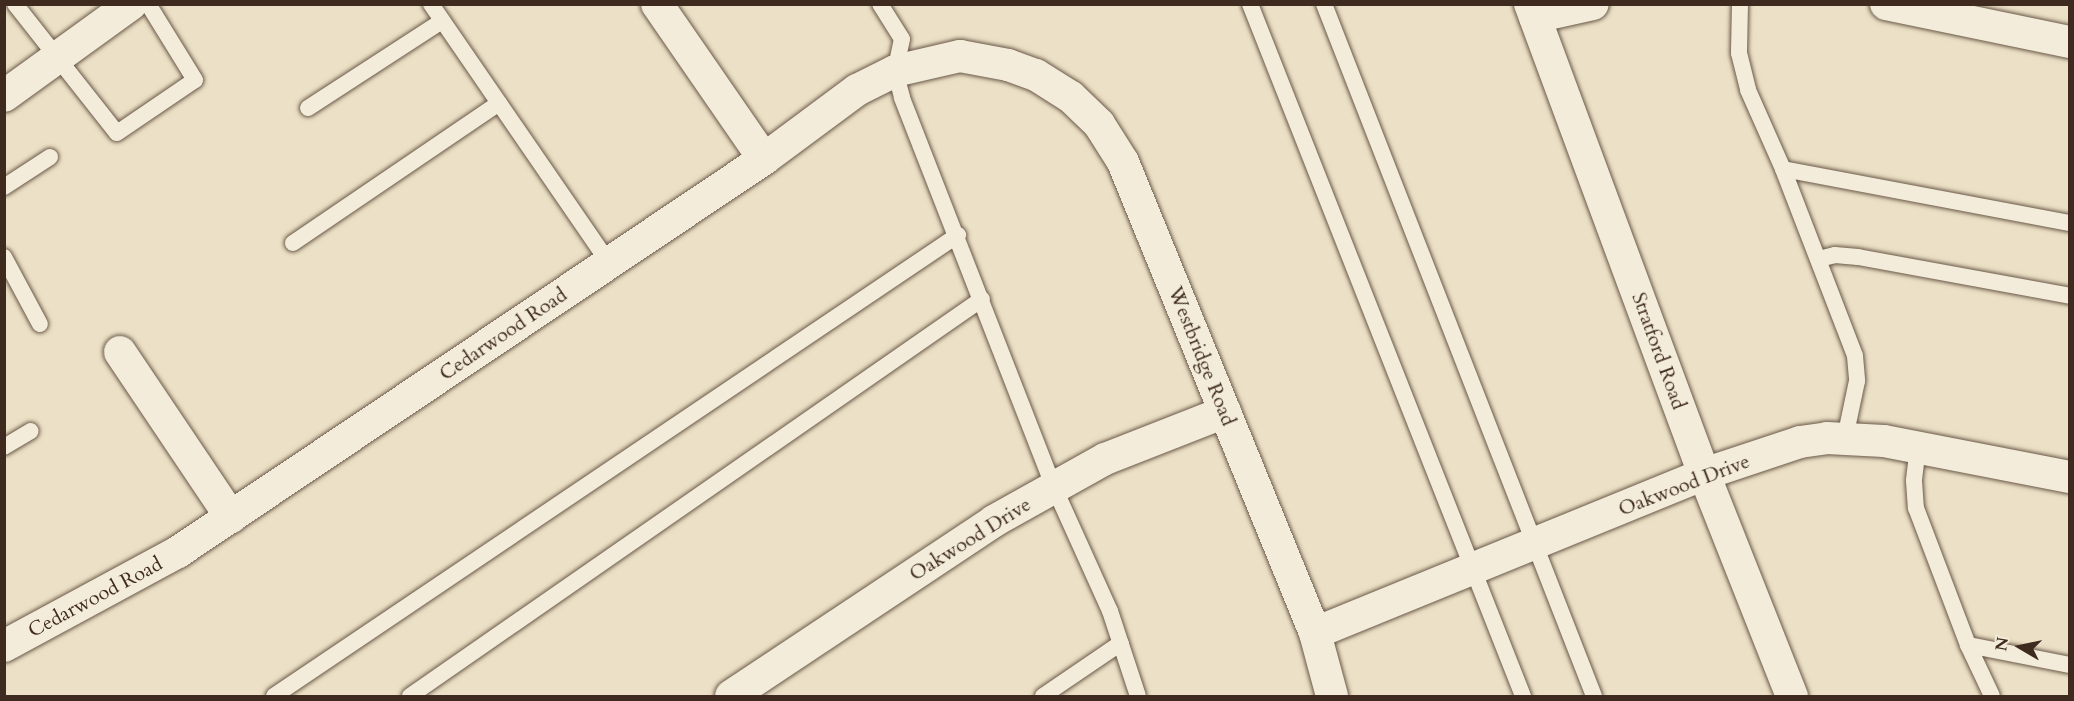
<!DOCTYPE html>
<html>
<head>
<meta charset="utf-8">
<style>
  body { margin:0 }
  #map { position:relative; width:2074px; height:701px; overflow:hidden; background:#ece1c6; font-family:Cardo,serif }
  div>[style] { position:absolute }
  .roads { filter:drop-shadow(0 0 2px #6a5848) drop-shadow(0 0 2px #6a5848) }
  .lane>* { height:16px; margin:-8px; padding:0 8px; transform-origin:8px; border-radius:8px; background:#f3ecda }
  .street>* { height:32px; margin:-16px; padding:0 16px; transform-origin:16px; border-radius:16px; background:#f3ecda }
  span { translate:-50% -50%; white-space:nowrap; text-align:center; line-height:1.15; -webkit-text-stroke:5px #f3ecda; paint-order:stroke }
  .street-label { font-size:20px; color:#3e2a1e }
  .frame { position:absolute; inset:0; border:6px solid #3e2a1e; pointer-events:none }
  .north { position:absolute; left:1990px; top:617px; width:60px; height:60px; -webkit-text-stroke:4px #f3ecda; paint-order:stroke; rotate:279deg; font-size:16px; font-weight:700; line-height:24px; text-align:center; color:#3e2a1e }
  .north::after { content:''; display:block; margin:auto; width:21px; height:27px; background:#3e2a1e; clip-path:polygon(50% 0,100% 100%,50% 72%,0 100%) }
</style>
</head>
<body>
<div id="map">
  <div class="roads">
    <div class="lane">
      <div style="left:15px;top:4px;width:164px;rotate:51.7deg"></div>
      <div style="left:117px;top:133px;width:94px;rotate:-34.2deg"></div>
      <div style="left:195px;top:80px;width:89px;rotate:-121.7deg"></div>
      <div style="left:431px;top:4px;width:314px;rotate:55.5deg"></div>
      <div style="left:880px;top:4px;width:41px;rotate:57.8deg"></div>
      <div style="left:902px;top:39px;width:33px;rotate:102deg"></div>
      <div style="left:895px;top:71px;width:28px;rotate:75deg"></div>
      <div style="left:902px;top:98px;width:418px;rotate:68.7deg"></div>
      <div style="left:1054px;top:487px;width:136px;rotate:65.7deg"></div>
      <div style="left:1110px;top:611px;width:89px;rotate:71.8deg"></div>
      <div style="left:1250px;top:4px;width:744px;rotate:68.47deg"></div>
      <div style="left:1324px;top:4px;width:743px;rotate:68.69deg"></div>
      <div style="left:1740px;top:4px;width:49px;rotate:91.2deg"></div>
      <div style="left:1739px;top:53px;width:38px;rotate:76deg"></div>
      <div style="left:1748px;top:90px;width:86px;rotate:66.1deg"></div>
      <div style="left:1783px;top:169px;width:200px;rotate:68.9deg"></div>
      <div style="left:1855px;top:356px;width:25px;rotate:85deg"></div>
      <div style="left:1857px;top:381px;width:58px;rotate:101.9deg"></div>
      <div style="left:308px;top:108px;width:160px;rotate:-33deg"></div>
      <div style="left:1783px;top:169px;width:292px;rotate:10.7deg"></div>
      <div style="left:4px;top:187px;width:55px;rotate:-33.1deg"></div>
      <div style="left:293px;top:243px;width:249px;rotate:-34.2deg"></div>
      <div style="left:4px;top:257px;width:76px;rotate:61.8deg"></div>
      <div style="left:1819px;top:259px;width:16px;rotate:-14deg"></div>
      <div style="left:1835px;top:255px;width:23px;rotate:5deg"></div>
      <div style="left:1858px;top:257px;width:216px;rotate:10.4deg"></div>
      <div style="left:4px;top:447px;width:31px;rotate:-31deg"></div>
      <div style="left:1918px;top:447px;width:34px;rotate:97deg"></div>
      <div style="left:1914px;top:481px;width:27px;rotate:86deg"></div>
      <div style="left:1916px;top:508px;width:147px;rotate:69.2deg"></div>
      <div style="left:1968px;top:645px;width:56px;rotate:64.8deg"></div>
      <div style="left:1968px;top:645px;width:104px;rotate:11.1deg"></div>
      <div style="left:274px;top:696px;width:825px;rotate:-33.98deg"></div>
      <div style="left:410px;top:696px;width:696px;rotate:-34.76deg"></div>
      <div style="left:1043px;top:696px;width:94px;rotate:-34.2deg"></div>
    </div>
    <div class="street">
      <div style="left:657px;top:4px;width:188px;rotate:55.4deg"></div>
      <div style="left:1530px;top:4px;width:501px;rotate:69.68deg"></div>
      <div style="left:1704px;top:474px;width:239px;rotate:68.4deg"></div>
      <div style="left:1886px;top:4px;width:188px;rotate:11.7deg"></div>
      <div style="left:1535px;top:17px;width:59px;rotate:-12.6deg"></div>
      <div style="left:4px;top:96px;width:157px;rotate:-35.9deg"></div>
      <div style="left:120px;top:352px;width:199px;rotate:56.1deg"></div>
      <div style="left:1315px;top:633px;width:420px;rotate:-22.2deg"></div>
      <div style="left:1704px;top:474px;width:101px;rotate:-18.4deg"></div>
      <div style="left:1800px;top:442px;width:27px;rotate:-8deg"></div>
      <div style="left:1827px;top:438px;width:57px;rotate:3deg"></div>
      <div style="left:1884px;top:441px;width:189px;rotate:11deg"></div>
      <div style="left:4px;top:646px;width:198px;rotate:-28.4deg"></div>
      <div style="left:178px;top:552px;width:706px;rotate:-33.85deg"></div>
      <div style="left:764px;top:159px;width:116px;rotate:-36.6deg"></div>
      <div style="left:857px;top:90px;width:42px;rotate:-26.6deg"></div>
      <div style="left:895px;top:71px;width:67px;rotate:-13deg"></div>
      <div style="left:960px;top:56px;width:49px;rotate:10.6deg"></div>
      <div style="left:1008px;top:65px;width:30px;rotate:20deg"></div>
      <div style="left:1036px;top:75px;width:41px;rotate:32.2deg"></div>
      <div style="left:1071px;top:97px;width:39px;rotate:44deg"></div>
      <div style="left:1099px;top:124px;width:45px;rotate:57.7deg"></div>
      <div style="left:1123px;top:162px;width:509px;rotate:67.82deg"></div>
      <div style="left:1315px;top:633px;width:65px;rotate:74.9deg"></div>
      <div style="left:731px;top:696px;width:316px;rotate:-33.6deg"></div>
      <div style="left:994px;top:521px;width:127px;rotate:-29.2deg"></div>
      <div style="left:1105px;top:459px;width:129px;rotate:-21.4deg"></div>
    </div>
  </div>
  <div class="street-label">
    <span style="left:503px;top:334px;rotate:-34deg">Cedarwood Road</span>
    <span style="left:1659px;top:351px;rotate:70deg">Stratford Road</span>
    <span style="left:1202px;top:356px;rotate:68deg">Westbridge Road</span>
    <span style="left:1684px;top:485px;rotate:-21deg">Oakwood Drive</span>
    <span style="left:970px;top:539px;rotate:-32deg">Oakwood Drive</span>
    <span style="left:95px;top:597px;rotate:-28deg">Cedarwood Road</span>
  </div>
  <div class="frame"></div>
  <div class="north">N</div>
</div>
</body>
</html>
